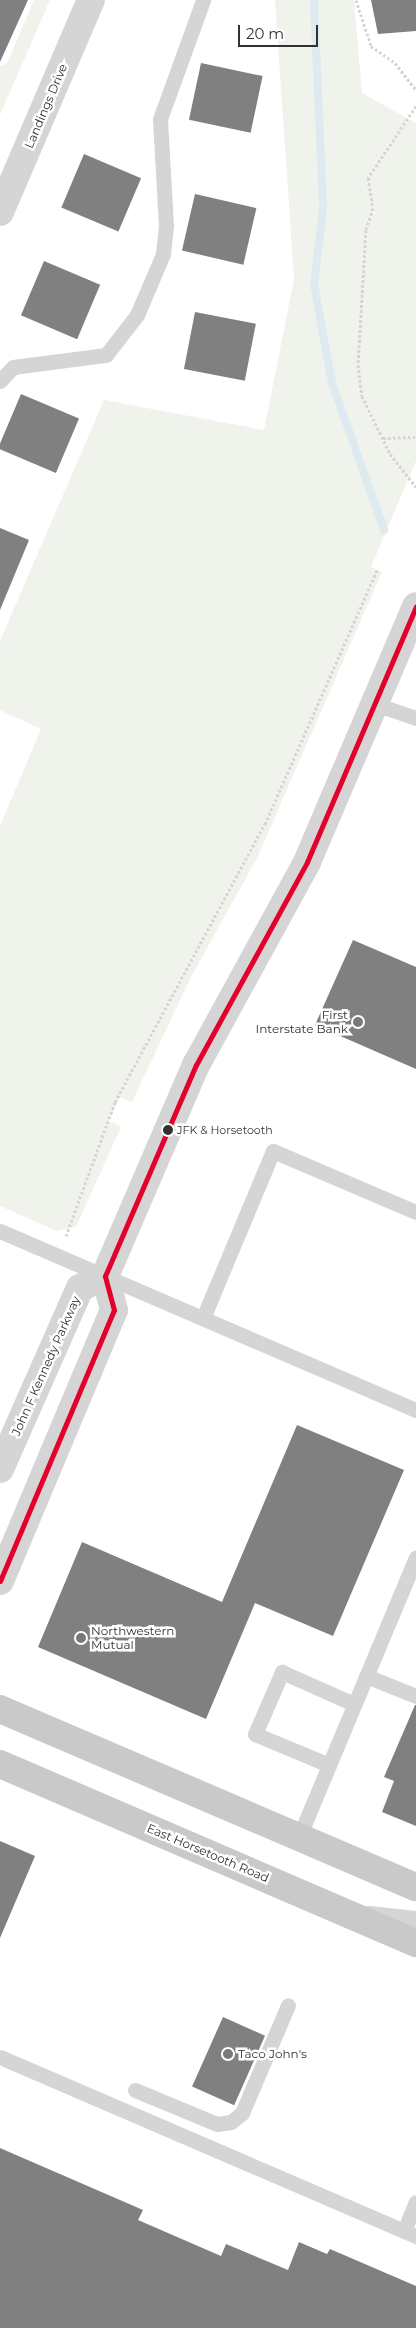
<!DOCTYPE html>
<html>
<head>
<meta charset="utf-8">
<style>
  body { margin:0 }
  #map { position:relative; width:416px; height:2328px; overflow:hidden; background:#fff; font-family:Montserrat,sans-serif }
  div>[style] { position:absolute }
  .green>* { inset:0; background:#f0f3ec }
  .stream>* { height:8px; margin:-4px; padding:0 4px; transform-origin:4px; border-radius:4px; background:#ddeaf0 }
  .building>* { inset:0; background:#808080; transform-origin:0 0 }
  .path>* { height:3px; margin-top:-1.5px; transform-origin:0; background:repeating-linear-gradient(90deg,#d4d4d4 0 2.5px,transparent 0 5px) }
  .service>* { height:15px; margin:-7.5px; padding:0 7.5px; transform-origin:7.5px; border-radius:7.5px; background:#d5d5d5 }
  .minor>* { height:28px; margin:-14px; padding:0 14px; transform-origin:14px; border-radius:14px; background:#d5d5d5 }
  .tertiary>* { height:28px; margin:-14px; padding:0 14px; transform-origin:14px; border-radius:14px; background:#d5d5d5 }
  .primary>* { height:28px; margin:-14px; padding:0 14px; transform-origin:14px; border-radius:14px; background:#c9c9c9 }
  .bus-1>* { height:5px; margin:-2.5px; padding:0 2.5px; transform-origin:2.5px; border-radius:2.5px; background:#e4002b }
  .dots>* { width:14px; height:14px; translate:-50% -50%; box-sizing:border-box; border:2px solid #fff; border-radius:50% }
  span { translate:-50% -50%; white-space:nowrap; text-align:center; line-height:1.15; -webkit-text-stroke:5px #fff; paint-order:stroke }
  .bus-label { font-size:11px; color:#313131 }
  .left { translate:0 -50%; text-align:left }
  .street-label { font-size:12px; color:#313131 }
  .poi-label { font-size:12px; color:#313131 }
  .right { translate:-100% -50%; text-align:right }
  .scale { position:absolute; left:238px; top:25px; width:80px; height:22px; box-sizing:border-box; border:2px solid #313131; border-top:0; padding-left:6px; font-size:15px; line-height:18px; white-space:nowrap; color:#313131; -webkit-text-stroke:4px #fff; paint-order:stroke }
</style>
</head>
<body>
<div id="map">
  <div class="green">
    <div style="clip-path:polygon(34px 0,50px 0,0 115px,0 66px,7px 63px)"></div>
    <div style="clip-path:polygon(275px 0,354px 0,362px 93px,416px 123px,416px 461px,371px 567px,382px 572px,257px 858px,191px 977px,132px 1102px,120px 1097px,109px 1121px,121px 1127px,76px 1227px,57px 1231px,0 1206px,0 826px,41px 729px,0 710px,0 641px,104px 400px,264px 430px,294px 279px)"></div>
  </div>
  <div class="stream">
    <div style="left:314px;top:0;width:210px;rotate:87.5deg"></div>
    <div style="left:323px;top:210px;width:75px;rotate:96.9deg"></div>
    <div style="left:314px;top:284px;width:101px;rotate:79.7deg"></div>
    <div style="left:332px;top:383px;width:156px;rotate:70.5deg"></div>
  </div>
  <div class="building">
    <div style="clip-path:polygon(0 0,28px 0,0 62px)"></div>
    <div style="clip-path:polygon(371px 0,416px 0,416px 31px,378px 34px)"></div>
    <div style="left:201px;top:63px;width:63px;height:58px;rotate:12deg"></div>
    <div style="left:84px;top:154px;width:62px;height:58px;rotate:23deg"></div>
    <div style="left:195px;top:194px;width:63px;height:58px;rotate:13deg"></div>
    <div style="left:44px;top:261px;width:61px;height:59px;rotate:23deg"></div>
    <div style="left:195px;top:312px;width:62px;height:58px;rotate:11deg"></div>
    <div style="left:21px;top:394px;width:63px;height:59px;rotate:23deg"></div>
    <div style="clip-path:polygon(0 528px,29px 540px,0 610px)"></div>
    <div style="clip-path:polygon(353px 940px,416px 967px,416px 1069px,315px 1025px)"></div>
    <div style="clip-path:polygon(297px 1425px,404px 1470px,333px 1636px,255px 1603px,206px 1719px,38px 1647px,82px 1542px,222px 1602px)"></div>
    <div style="clip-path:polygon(415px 1705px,416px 1705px,416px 1826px,382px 1812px,394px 1781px,384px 1777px)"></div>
    <div style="clip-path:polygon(0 1841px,35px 1856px,0 1938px)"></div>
    <div style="left:223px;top:2017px;width:46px;height:76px;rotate:24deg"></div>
    <div style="clip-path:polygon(0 2148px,143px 2210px,138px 2220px,221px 2256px,226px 2244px,288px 2270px,299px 2242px,327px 2254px,330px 2249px,416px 2286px,416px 2328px,0 2328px)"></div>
  </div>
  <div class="path">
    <div style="left:356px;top:0;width:48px;rotate:71.9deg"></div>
    <div style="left:371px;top:46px;width:29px;rotate:35deg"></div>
    <div style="left:395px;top:63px;width:34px;rotate:52deg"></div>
    <div style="left:416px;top:106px;width:87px;rotate:123.7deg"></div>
    <div style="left:368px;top:178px;width:30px;rotate:81deg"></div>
    <div style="left:373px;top:208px;width:23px;rotate:108deg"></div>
    <div style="left:366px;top:230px;width:135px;rotate:93.4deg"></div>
    <div style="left:358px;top:365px;width:31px;rotate:83deg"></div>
    <div style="left:362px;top:396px;width:64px;rotate:64.2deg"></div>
    <div style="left:390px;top:454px;width:42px;rotate:51.8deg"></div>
    <div style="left:383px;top:438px;width:33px;rotate:-2deg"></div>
    <div style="left:66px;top:1236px;width:143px;rotate:-69.9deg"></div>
    <div style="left:115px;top:1102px;width:316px;rotate:-61.7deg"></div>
    <div style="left:265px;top:824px;width:280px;rotate:-66.2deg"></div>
  </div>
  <div class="service">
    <div style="left:0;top:381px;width:19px;rotate:-47deg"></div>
    <div style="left:13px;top:367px;width:94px;rotate:-7.4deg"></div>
    <div style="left:106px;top:355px;width:51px;rotate:-52.2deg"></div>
    <div style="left:137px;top:315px;width:66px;rotate:-66.9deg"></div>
    <div style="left:163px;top:254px;width:28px;rotate:-84deg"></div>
    <div style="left:166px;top:226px;width:107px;rotate:-93.2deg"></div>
    <div style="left:160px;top:119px;width:127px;rotate:-70.1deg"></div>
    <div style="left:375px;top:704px;width:43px;rotate:18.9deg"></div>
    <div style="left:0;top:1231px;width:453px;rotate:23.3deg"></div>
    <div style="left:203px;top:1318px;width:181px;rotate:-67.3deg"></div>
    <div style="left:273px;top:1151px;width:155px;rotate:23.1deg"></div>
    <div style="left:366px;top:1676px;width:54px;rotate:21.8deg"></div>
    <div style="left:329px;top:1765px;width:80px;rotate:-157.3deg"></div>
    <div style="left:255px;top:1734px;width:68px;rotate:-66.5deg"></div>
    <div style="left:282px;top:1672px;width:79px;rotate:24deg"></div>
    <div style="left:299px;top:1837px;width:303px;rotate:-67.3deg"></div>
    <div style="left:0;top:2057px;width:453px;rotate:23.3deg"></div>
    <div style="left:135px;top:2090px;width:89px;rotate:22.5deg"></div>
    <div style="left:217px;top:2124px;width:14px;rotate:-8deg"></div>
    <div style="left:231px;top:2122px;width:14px;rotate:-39deg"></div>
    <div style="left:242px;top:2113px;width:117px;rotate:-66.9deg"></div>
    <div style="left:404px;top:2231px;width:31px;rotate:-68deg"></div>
  </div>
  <div class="minor">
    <div style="left:0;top:212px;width:231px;rotate:-66.8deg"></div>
    <div style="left:369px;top:1920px;width:47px;rotate:6.1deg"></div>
  </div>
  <div class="tertiary">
    <div style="left:0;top:1469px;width:198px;rotate:-66.2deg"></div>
    <div style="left:80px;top:1288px;width:28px;rotate:-26deg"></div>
    <div style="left:0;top:1581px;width:294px;rotate:-67.2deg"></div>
    <div style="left:114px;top:1310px;width:35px;rotate:-105deg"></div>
    <div style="left:105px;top:1276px;width:230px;rotate:-66.7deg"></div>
    <div style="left:196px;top:1065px;width:231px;rotate:-61.3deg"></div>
    <div style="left:307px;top:862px;width:278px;rotate:-66.9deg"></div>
  </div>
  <div class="primary">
    <div style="left:0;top:1709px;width:452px;rotate:23.2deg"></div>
    <div style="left:0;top:1764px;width:453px;rotate:23.3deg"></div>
  </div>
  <div class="bus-1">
    <div style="left:0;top:1581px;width:294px;rotate:-67.2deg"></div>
    <div style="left:114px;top:1310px;width:35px;rotate:-105deg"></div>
    <div style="left:105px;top:1276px;width:230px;rotate:-66.7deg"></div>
    <div style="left:196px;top:1065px;width:231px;rotate:-61.3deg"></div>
    <div style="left:307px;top:862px;width:278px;rotate:-66.9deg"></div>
  </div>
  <div class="dots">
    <div style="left:358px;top:1022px;background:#797979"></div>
    <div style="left:168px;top:1130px;background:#313131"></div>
    <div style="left:81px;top:1638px;background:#797979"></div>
    <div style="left:228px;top:2054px;background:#797979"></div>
  </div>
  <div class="bus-label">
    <span class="left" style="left:177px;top:1130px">JFK &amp; Horsetooth</span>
  </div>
  <div class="street-label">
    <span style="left:46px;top:106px;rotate:-67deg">Landings Drive</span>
    <span style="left:46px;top:1366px;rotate:-66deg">John F Kennedy Parkway</span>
    <span style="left:208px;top:1853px;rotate:23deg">East Horsetooth Road</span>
  </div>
  <div class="poi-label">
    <span class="right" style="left:348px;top:1022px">First<br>Interstate Bank</span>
    <span class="left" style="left:91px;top:1638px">Northwestern<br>Mutual</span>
    <span class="left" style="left:238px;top:2054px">Taco John's</span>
  </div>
  <div class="scale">20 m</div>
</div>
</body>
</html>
